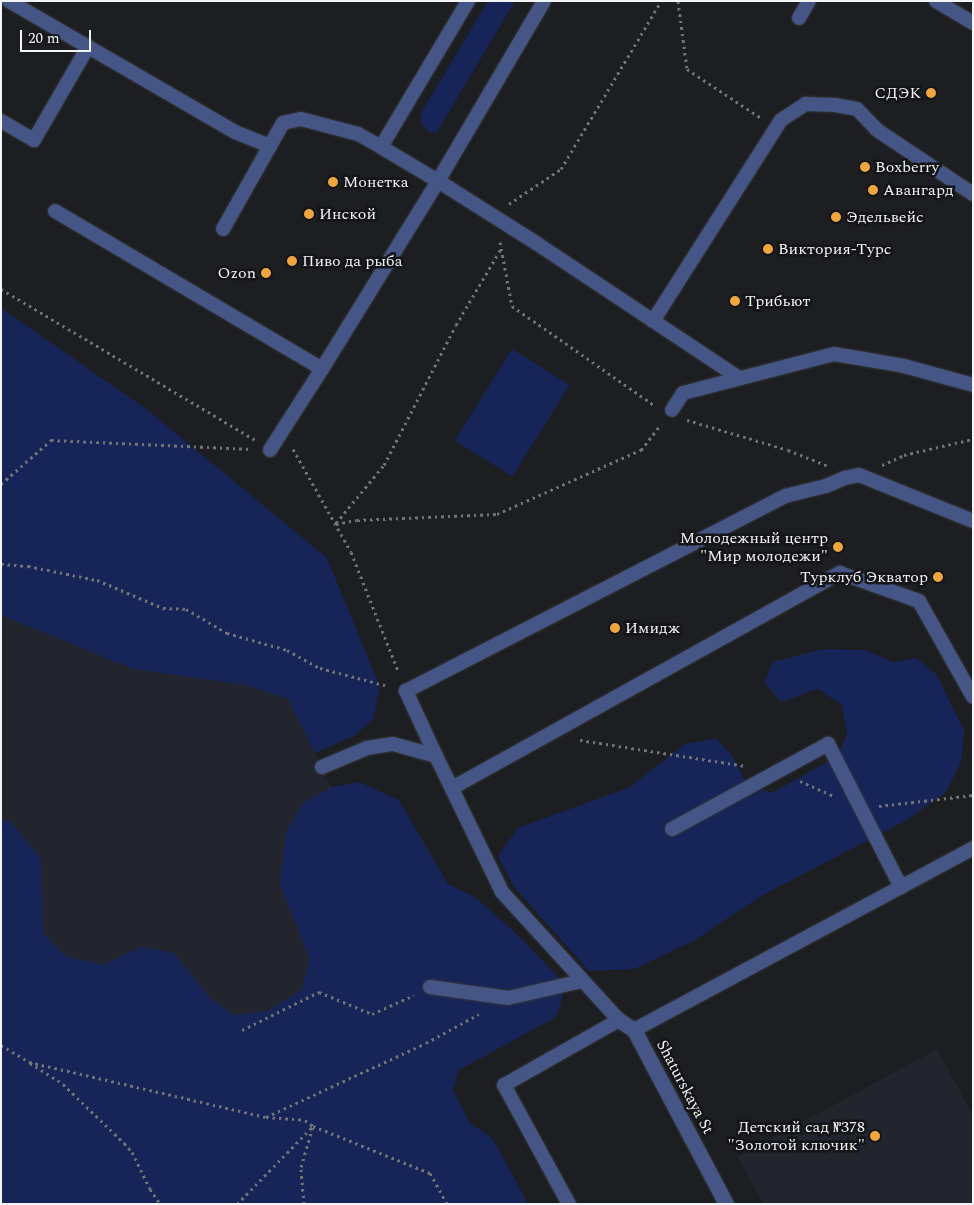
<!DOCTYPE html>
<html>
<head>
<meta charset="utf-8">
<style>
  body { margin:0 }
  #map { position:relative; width:974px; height:1205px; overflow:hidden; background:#1d1e21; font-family:Spectral,serif }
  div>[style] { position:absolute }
  .built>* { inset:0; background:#22252e }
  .green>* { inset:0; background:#172458; transform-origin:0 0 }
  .path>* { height:3px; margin-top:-1.5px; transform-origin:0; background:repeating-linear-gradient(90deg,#727376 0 2.5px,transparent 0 6.5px) }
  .roads { filter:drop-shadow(0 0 1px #37383b) drop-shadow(0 0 1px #37383b) }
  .lane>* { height:14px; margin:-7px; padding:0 7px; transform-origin:7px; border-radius:7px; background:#445586 }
  .street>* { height:15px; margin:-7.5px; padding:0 7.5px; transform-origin:7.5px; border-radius:7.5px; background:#445586 }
  .dots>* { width:14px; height:14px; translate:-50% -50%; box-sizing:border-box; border:2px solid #141518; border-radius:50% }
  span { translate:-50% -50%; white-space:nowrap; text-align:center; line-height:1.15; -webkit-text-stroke:5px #141518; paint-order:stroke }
  .poi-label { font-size:16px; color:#f3f4f6 }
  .right { translate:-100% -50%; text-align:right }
  .left { translate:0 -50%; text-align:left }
  .street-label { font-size:16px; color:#f3f4f6 }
  .frame { position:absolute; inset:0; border:2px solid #f3f4f6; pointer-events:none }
  .scale { position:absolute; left:20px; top:30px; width:71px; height:22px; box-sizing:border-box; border:2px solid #f3f4f6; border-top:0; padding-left:6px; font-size:15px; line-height:18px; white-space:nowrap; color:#f3f4f6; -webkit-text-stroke:4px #141518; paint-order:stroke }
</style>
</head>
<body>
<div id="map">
  <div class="built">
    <div style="clip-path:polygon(1px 615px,133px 669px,246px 685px,288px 699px,438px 1003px,343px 1058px,1px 1000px)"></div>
    <div style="clip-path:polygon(937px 1049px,973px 1115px,973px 1204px,763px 1204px,738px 1157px)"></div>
  </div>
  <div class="green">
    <div style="clip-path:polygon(488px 1px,515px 1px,437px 132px,430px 133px,421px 123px,421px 113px)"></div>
    <div style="clip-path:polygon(1px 308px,145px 408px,327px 558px,380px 687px,373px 719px,354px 736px,315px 753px,288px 699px,246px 685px,133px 669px,1px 615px)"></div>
    <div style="left:512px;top:349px;width:68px;height:108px;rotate:32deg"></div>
    <div style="clip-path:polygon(824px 649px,864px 650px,894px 662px,916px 658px,937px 675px,964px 730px,961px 762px,946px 792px,907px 820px,761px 896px,695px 940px,634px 969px,589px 971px,514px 887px,498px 856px,518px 828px,630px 787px,685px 744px,716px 738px,733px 757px,746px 783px,772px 793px,838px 756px,847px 734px,842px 705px,818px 689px,781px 702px,764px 682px,773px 662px)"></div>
    <div style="clip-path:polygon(359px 782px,399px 800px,448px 884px,475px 897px,521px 938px,559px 978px,563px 996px,556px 1017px,459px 1070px,453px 1090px,470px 1123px,493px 1139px,528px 1204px,1px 1204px,1px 818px,12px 823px,41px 859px,43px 933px,65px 956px,103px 965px,141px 947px,174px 953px,210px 998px,234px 1015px,268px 1011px,301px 990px,310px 959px,280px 884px,286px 832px,303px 803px,332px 787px)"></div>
  </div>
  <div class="path">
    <div style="left:678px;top:1px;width:69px;rotate:82.5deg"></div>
    <div style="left:687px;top:69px;width:89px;rotate:33.5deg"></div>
    <div style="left:509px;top:204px;width:63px;rotate:-33.9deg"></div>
    <div style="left:561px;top:169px;width:196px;rotate:-59.2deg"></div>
    <div style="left:500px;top:242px;width:65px;rotate:79.4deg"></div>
    <div style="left:512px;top:306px;width:173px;rotate:34.9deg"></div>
    <div style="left:1px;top:289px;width:295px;rotate:30.7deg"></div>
    <div style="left:687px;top:420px;width:105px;rotate:16.5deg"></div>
    <div style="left:788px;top:450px;width:43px;rotate:21.8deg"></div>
    <div style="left:293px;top:449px;width:118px;rotate:60.6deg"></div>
    <div style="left:351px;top:552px;width:130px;rotate:68.4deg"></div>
    <div style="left:882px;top:465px;width:24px;rotate:-24deg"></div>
    <div style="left:904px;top:455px;width:71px;rotate:-13.1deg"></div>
    <div style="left:1px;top:484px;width:67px;rotate:-41.3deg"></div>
    <div style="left:51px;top:440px;width:201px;rotate:2.6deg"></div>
    <div style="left:336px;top:523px;width:75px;rotate:-50.4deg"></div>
    <div style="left:384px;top:465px;width:157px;rotate:-62.8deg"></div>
    <div style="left:456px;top:325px;width:91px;rotate:-59.5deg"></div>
    <div style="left:336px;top:524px;width:21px;rotate:-11deg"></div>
    <div style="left:357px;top:520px;width:140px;rotate:-2.5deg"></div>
    <div style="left:497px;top:514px;width:158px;rotate:-24deg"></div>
    <div style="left:641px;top:450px;width:33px;rotate:-52deg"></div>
    <div style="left:1px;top:564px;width:27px;rotate:4deg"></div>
    <div style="left:28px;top:566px;width:70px;rotate:11.5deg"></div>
    <div style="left:97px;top:580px;width:72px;rotate:23deg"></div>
    <div style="left:163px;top:608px;width:23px;rotate:2deg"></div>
    <div style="left:186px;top:609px;width:48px;rotate:30.3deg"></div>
    <div style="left:227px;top:633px;width:62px;rotate:15.8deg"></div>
    <div style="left:287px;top:650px;width:38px;rotate:29deg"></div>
    <div style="left:320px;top:668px;width:70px;rotate:14.8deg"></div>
    <div style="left:580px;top:740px;width:168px;rotate:8.9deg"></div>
    <div style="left:800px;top:781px;width:36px;rotate:24deg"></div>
    <div style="left:879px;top:806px;width:95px;rotate:-6.7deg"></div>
    <div style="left:242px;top:1030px;width:86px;rotate:-26.3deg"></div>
    <div style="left:319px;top:992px;width:57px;rotate:22.5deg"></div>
    <div style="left:372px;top:1014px;width:46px;rotate:-24.3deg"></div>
    <div style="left:1px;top:1045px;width:33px;rotate:31deg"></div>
    <div style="left:29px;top:1062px;width:243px;rotate:13.1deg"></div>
    <div style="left:266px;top:1117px;width:39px;rotate:4deg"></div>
    <div style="left:305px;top:1120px;width:10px;rotate:37deg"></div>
    <div style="left:313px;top:1126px;width:126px;rotate:21.9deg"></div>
    <div style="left:430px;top:1173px;width:35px;rotate:61deg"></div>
    <div style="left:30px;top:1063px;width:39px;rotate:32deg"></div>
    <div style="left:63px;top:1084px;width:85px;rotate:44deg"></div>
    <div style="left:124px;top:1143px;width:12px;rotate:48deg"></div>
    <div style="left:132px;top:1152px;width:41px;rotate:64.1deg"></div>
    <div style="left:150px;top:1189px;width:18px;rotate:56deg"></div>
    <div style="left:266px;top:1117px;width:176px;rotate:-24.8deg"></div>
    <div style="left:426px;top:1043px;width:60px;rotate:-28.7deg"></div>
    <div style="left:237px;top:1204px;width:109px;rotate:-45.7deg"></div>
    <div style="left:304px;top:1204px;width:37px;rotate:-95deg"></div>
    <div style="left:301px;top:1167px;width:43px;rotate:-73.7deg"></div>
  </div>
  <div class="roads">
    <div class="lane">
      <div style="left:9px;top:1px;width:261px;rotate:30.1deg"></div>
      <div style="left:235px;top:132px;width:38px;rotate:22deg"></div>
      <div style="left:544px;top:1px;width:209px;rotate:120.5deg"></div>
      <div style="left:438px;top:181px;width:116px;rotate:32.3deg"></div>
      <div style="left:536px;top:243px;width:244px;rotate:33.6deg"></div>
      <div style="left:936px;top:1px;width:43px;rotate:30.7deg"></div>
      <div style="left:799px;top:18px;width:20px;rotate:-60deg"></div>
      <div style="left:1px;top:121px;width:38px;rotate:30deg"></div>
      <div style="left:34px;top:140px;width:108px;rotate:-59.9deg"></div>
      <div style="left:55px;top:211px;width:310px;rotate:30.6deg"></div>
      <div style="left:322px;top:369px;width:221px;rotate:-58.3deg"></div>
      <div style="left:438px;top:181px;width:66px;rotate:-149.2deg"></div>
      <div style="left:381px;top:147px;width:170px;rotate:-59.2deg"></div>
      <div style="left:223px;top:229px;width:122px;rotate:-60.5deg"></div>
      <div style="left:283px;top:123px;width:18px;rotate:-13deg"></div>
      <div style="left:301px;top:119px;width:59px;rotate:14.7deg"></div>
      <div style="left:358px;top:134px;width:26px;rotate:29deg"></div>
      <div style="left:653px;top:321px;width:238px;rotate:-57.5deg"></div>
      <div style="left:781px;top:120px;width:30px;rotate:-33deg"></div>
      <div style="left:806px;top:104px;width:29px;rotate:2deg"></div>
      <div style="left:835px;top:105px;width:22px;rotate:10deg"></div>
      <div style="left:857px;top:109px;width:29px;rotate:46deg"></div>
      <div style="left:877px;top:130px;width:115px;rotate:33.7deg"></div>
      <div style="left:672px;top:410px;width:20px;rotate:-57deg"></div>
      <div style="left:683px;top:393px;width:156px;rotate:-14.5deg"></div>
      <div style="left:834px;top:354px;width:71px;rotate:9.7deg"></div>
      <div style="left:904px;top:366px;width:72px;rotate:15.4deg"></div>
      <div style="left:270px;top:450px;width:96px;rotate:-57.3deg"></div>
      <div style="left:436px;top:756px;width:72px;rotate:-114.8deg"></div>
      <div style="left:406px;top:691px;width:426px;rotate:-27.2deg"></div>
      <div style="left:785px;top:496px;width:42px;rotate:-13.7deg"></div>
      <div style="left:826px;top:486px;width:21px;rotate:-23deg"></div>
      <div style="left:845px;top:478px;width:14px;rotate:-12deg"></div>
      <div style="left:859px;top:475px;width:123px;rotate:22deg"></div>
      <div style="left:322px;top:767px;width:49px;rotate:-22.9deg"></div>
      <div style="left:367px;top:748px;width:26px;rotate:-9deg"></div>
      <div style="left:393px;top:744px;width:45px;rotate:15.6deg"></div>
      <div style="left:436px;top:756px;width:151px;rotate:64.1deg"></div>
      <div style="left:502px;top:892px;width:173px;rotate:47.6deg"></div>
      <div style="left:619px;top:1020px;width:132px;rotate:150.5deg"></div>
      <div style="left:504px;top:1085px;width:136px;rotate:61.4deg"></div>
      <div style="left:452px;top:788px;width:444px;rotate:-29deg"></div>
      <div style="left:840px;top:573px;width:84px;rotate:19.5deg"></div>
      <div style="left:919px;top:601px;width:110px;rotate:60.6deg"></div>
      <div style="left:672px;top:829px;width:178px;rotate:-28.6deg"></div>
      <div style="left:828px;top:744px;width:161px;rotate:63deg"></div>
      <div style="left:430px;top:987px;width:79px;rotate:8deg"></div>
      <div style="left:508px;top:998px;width:76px;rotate:-12.9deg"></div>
      <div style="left:634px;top:1030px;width:385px;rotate:-28.2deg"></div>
    </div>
    <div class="street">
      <div style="left:619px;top:1020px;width:18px;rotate:34deg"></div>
      <div style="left:634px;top:1030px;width:197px;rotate:62.1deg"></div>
    </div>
  </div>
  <div class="dots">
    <div style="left:931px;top:93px;background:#f0a63e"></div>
    <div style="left:865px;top:167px;background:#f0a63e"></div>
    <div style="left:333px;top:182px;background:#f0a63e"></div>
    <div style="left:873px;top:190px;background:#f0a63e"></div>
    <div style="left:309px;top:214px;background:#f0a63e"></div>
    <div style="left:836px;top:217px;background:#f0a63e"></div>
    <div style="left:768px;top:249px;background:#f0a63e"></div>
    <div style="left:292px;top:261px;background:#f0a63e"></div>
    <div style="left:266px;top:273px;background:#f0a63e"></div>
    <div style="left:735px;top:301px;background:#f0a63e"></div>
    <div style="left:838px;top:547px;background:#f0a63e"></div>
    <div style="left:938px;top:577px;background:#f0a63e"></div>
    <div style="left:615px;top:628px;background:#f0a63e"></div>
    <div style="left:875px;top:1136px;background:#f0a63e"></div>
  </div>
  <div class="poi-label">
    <span class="right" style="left:921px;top:93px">СДЭК</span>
    <span class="left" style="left:875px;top:167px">Boxberry</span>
    <span class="left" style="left:343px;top:182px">Монетка</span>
    <span class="left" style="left:883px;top:190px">Авангард</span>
    <span class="left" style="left:319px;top:214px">Инской</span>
    <span class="left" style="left:846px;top:217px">Эдельвейс</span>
    <span class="left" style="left:778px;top:249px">Виктория-Турс</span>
    <span class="left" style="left:302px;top:261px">Пиво да рыба</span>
    <span class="right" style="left:256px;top:273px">Ozon</span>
    <span class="left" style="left:745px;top:301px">Трибьют</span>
    <span class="right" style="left:828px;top:547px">Молодежный центр<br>"Мир молодежи"</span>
    <span class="right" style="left:928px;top:577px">Турклуб Экватор</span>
    <span class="left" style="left:625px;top:628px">Имидж</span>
    <span class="right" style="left:865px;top:1136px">Детский сад №378<br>"Золотой ключик"</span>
  </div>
  <div class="street-label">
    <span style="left:685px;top:1087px;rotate:62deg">Shaturskaya St</span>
  </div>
  <div class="frame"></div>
  <div class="scale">20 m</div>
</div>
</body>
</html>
